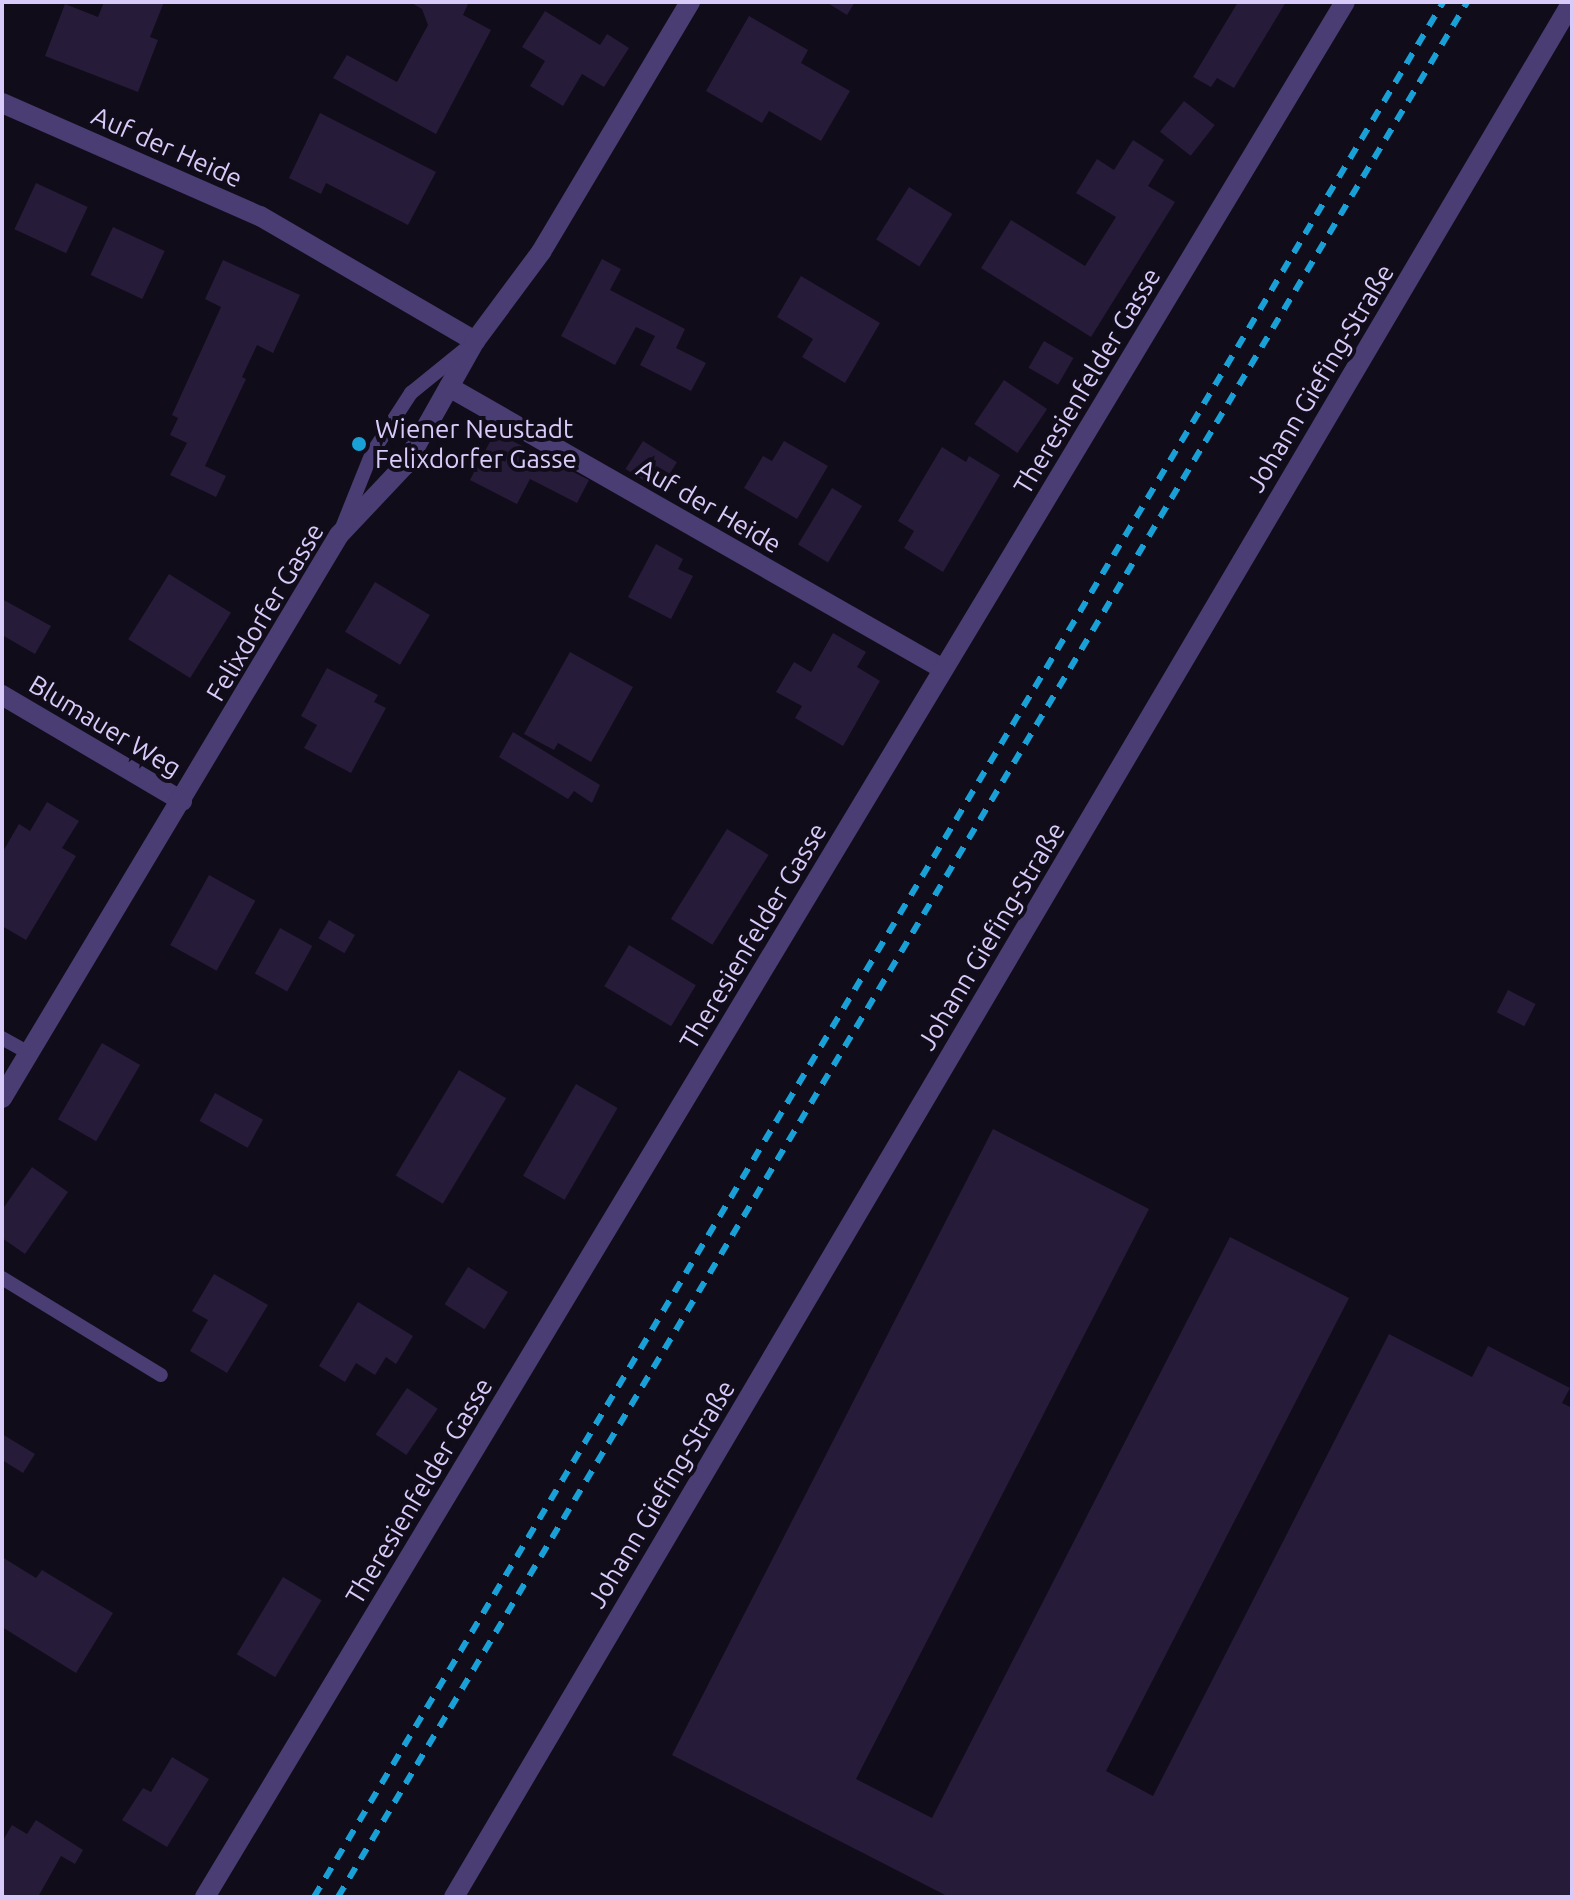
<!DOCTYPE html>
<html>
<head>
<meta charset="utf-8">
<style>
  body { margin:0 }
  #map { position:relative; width:1574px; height:1899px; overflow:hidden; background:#110c1a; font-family:Ubuntu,sans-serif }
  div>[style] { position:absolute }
  .building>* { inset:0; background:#261b38; transform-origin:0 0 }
  .service>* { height:14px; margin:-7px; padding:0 7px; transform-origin:7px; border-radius:7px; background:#493d73 }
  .minor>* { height:20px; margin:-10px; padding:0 10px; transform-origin:10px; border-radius:10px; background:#493d73 }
  .rail>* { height:6px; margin-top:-3px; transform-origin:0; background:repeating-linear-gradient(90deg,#19a0d7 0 12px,transparent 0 22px) }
  .dots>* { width:22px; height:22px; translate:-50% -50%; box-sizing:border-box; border:4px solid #110c1a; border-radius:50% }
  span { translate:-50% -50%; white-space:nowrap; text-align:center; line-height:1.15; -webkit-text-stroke:8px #110c1a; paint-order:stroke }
  .street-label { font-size:26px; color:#d9cbf9 }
  .poi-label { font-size:26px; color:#d9cbf9 }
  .left { translate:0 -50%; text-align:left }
  .frame { position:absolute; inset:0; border:4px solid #d9cbf9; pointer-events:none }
</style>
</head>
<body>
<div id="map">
  <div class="building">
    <div style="clip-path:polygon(104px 2px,164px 2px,150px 37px,158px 40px,138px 92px,45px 56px,65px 4px,98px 17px)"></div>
    <div style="clip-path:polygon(410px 2px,469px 2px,463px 15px,491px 30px,436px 134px,333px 78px,347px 55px,397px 82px,428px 25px,422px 9px)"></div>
    <div style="clip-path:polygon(826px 2px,855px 2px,847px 15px)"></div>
    <div style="clip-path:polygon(1238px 2px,1286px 2px,1234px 88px,1217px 78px,1211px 87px,1193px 77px)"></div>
    <div style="clip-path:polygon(545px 11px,600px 45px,607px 34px,629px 48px,604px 87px,582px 74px,563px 106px,530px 86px,545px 61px,522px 47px)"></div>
    <div style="clip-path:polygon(749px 16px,808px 50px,801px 63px,850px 91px,821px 141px,769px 111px,762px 123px,706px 91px)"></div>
    <div style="left:1184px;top:101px;width:39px;height:39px;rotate:38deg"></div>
    <div style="clip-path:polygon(320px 113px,436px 172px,408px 225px,326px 183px,321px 194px,289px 178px)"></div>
    <div style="clip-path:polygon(1133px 140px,1164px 160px,1148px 186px,1175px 202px,1091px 337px,981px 268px,1011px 220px,1085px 266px,1116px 217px,1076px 193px,1097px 159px,1114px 170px)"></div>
    <div style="left:36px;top:183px;width:57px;height:51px;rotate:25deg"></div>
    <div style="left:909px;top:187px;width:51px;height:62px;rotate:32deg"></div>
    <div style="left:113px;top:227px;width:57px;height:53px;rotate:25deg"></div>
    <div style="clip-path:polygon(602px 259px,621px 269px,610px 290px,685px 329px,676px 348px,706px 363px,691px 391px,640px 365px,655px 336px,636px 327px,615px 365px,561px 336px)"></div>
    <div style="clip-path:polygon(223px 260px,300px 295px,273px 353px,257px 345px,242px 377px,246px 379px,205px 466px,226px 476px,216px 497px,170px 475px,187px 443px,170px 435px,178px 418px,172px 415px,221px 307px,205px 299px)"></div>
    <div style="clip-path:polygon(801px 276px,880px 323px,845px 383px,802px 357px,813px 339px,777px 317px)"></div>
    <div style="left:1044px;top:341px;width:34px;height:31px;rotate:30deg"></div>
    <div style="left:1004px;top:380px;width:52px;height:53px;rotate:34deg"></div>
    <div style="clip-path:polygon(495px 432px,589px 480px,577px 503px,530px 479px,517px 504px,470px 480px)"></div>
    <div style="left:643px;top:441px;width:40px;height:33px;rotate:32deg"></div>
    <div style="clip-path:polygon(784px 441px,828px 466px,797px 519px,744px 488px,763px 456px,772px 461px)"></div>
    <div style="clip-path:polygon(942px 447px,966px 462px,969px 456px,1000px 475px,943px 572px,904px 548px,914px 531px,898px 521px)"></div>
    <div style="left:832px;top:488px;width:35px;height:66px;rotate:31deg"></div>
    <div style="clip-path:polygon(656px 544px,683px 559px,678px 569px,693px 576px,671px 619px,628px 597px)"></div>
    <div style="left:169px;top:574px;width:73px;height:77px;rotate:32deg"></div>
    <div style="left:375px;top:582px;width:64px;height:58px;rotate:31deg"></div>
    <div style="clip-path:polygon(2px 599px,51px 626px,35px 654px,2px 635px)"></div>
    <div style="clip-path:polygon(833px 633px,866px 652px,857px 667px,880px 681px,843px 746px,795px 718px,802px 706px,776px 692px,794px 662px,811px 672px)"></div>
    <div style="clip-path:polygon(570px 652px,633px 687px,591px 762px,558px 743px,554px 750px,524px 734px)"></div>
    <div style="clip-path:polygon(327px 668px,378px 695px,374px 702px,386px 708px,351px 773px,304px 748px,317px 725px,301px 716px)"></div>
    <div style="clip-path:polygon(513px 732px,600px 785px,592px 803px,574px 791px,568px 799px,499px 757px)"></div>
    <div style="clip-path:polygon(47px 802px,79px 821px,62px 848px,76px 856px,26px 940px,2px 926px,2px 853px,19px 824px,30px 831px)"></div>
    <div style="left:727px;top:829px;width:49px;height:106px;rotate:32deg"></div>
    <div style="left:209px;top:875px;width:53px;height:80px;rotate:29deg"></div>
    <div style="left:329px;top:920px;width:30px;height:21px;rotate:30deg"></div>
    <div style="left:280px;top:928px;width:37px;height:52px;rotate:29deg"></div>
    <div style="left:629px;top:945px;width:78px;height:48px;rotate:31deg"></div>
    <div style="left:1508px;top:990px;width:31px;height:25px;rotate:27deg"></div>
    <div style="left:102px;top:1043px;width:44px;height:88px;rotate:30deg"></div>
    <div style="left:459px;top:1070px;width:55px;height:123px;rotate:31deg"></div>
    <div style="left:576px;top:1084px;width:48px;height:106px;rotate:30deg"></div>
    <div style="left:215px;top:1093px;width:55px;height:32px;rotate:29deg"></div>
    <div style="clip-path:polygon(993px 1129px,1149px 1209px,856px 1779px,932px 1818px,1230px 1237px,1349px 1298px,1106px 1771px,1153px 1796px,1389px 1334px,1472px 1377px,1488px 1346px,1570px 1388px,1562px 1403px,1572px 1408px,1572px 1897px,949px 1897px,672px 1755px)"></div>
    <div style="clip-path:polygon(32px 1167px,68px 1192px,25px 1254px,2px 1238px,2px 1210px)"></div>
    <div style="left:468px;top:1267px;width:47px;height:44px;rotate:32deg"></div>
    <div style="clip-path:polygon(214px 1274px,268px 1305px,227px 1373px,190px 1351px,208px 1320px,192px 1311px)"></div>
    <div style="clip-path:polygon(358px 1302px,413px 1336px,396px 1364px,386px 1357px,375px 1375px,356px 1363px,345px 1382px,319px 1366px)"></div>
    <div style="left:407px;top:1388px;width:37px;height:56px;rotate:34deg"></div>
    <div style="clip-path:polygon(2px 1434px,35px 1454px,23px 1473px,2px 1460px)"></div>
    <div style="clip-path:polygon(2px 1557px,36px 1578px,42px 1570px,113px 1613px,76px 1673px,2px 1627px)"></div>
    <div style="left:283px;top:1577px;width:45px;height:90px;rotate:31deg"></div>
    <div style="clip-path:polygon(172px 1757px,209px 1779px,167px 1847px,122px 1820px,143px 1788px,151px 1792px)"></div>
    <div style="clip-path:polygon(36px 1820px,83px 1850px,75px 1864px,61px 1856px,38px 1897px,2px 1897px,2px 1842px,12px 1825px,27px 1834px)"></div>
  </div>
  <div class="service">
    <div style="left:343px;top:525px;width:78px;rotate:-68.1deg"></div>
    <div style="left:372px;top:453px;width:72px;rotate:-57deg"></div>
    <div style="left:411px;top:393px;width:75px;rotate:-39deg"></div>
    <div style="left:2px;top:1038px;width:31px;rotate:29deg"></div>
    <div style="left:2px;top:1278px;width:186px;rotate:31.4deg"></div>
  </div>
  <div class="minor">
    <div style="left:2px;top:103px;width:282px;rotate:23.7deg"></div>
    <div style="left:260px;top:216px;width:249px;rotate:30.2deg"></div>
    <div style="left:449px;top:387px;width:569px;rotate:29.72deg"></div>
    <div style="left:2px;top:695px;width:209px;rotate:30.5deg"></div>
    <div style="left:2px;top:1098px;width:656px;rotate:-59.1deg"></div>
    <div style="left:339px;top:535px;width:96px;rotate:-46.7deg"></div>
    <div style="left:405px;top:465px;width:142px;rotate:-60.6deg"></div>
    <div style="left:475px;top:341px;width:111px;rotate:-53.4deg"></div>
    <div style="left:541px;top:252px;width:291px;rotate:-59.2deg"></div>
    <div style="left:205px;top:1897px;width:2211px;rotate:-58.97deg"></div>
    <div style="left:454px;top:1897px;width:2200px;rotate:-59.46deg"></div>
  </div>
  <div class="rail">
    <div style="left:314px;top:1897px;width:2206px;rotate:-59.21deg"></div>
    <div style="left:338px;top:1897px;width:2206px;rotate:-59.21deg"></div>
  </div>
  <div class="dots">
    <div style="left:359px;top:444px;background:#19a0d7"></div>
  </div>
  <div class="street-label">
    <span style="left:167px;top:147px;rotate:24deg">Auf der Heide</span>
    <span style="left:1320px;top:378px;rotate:-59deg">Johann Giefing-Straße</span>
    <span style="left:1087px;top:381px;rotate:-59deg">Theresienfelder Gasse</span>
    <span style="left:709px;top:506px;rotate:30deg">Auf der Heide</span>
    <span style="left:265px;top:612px;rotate:-59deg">Felixdorfer Gasse</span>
    <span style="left:105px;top:726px;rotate:31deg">Blumauer Weg</span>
    <span style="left:753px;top:936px;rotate:-59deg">Theresienfelder Gasse</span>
    <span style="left:991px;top:936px;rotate:-59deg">Johann Giefing-Straße</span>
    <span style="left:419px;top:1491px;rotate:-59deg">Theresienfelder Gasse</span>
    <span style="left:661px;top:1494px;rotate:-59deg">Johann Giefing-Straße</span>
  </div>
  <div class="poi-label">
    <span class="left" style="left:375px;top:444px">Wiener Neustadt<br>Felixdorfer Gasse</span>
  </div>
  <div class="frame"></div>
</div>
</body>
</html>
